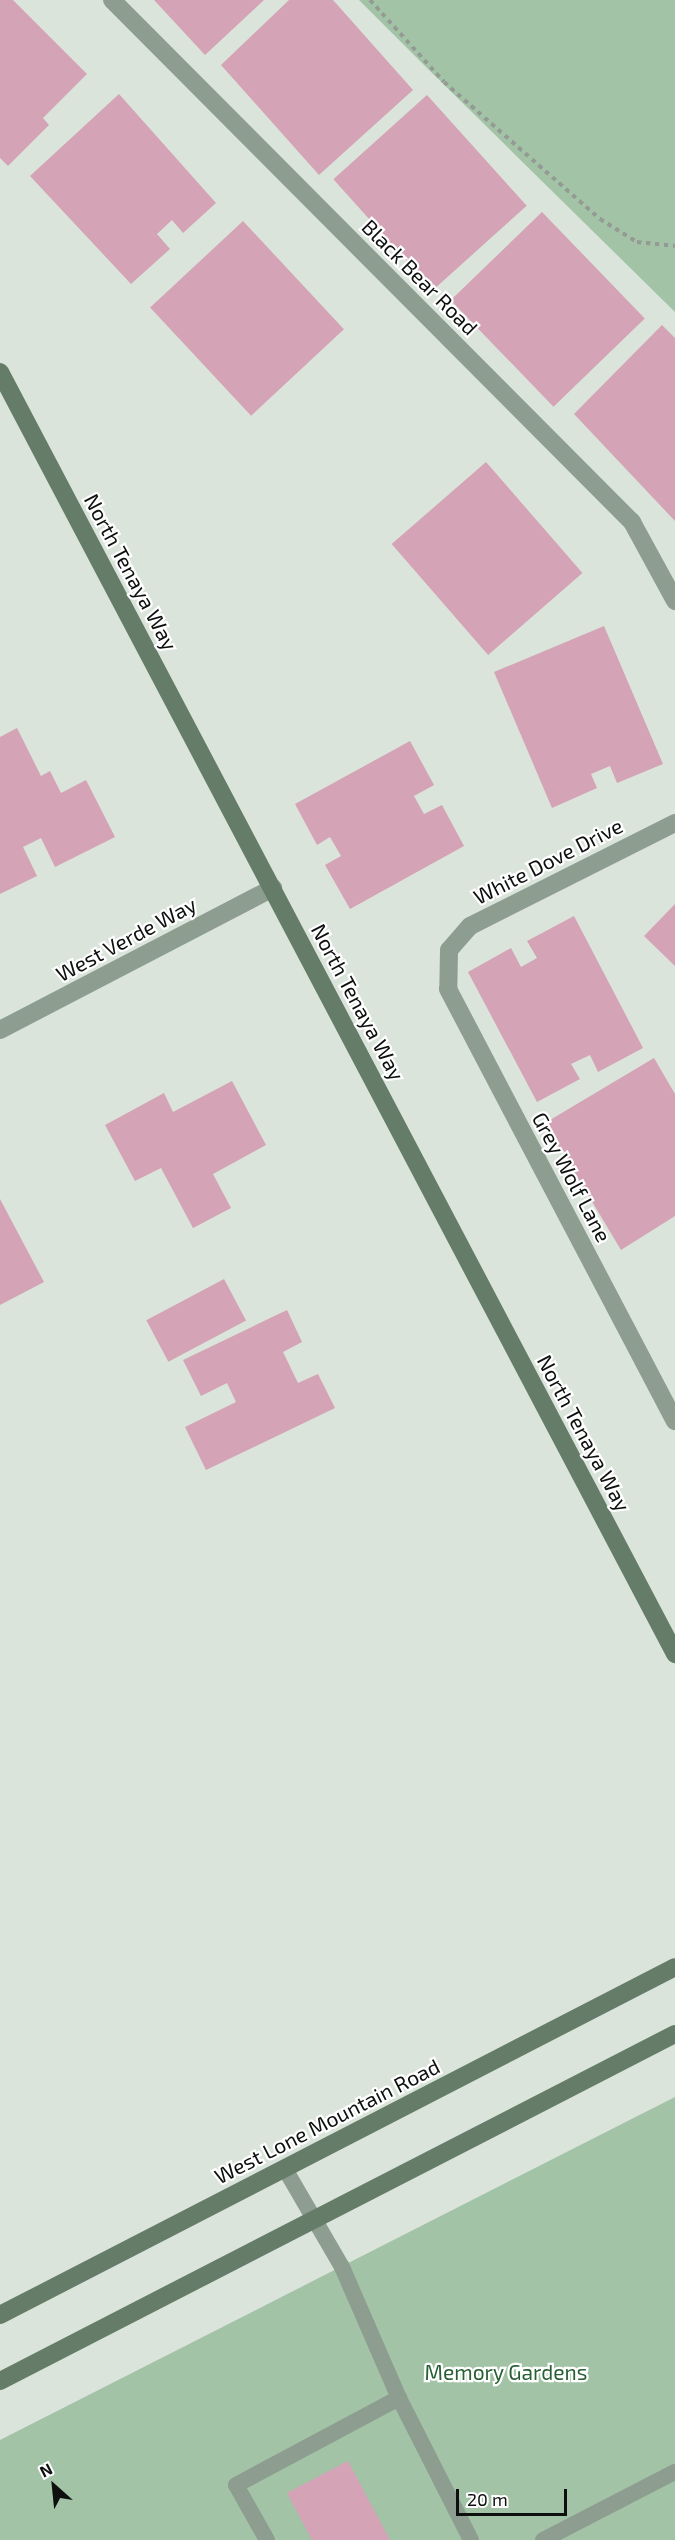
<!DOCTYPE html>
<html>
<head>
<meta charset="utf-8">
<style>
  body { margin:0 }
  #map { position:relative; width:675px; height:2540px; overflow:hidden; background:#dae4db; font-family:"Exo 2",sans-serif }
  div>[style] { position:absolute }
  .green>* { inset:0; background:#a2c3a6 }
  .building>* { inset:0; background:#d4a3b6; transform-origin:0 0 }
  .path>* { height:4px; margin-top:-2px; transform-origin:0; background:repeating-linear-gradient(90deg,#949b95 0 4.5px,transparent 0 9px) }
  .lane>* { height:16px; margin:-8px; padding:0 8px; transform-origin:8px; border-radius:8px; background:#8d9d8f }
  .street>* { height:18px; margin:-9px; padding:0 9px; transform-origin:9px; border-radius:9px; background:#8d9d8f }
  .secondary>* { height:18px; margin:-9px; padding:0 9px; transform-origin:9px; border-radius:9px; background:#657d68 }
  span { translate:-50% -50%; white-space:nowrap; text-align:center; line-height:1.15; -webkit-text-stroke:4.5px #fff; paint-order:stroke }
  .street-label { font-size:21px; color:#0d100e }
  .park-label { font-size:21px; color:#285f34 }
  .north { position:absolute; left:24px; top:2456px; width:60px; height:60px; -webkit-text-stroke:4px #fff; paint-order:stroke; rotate:333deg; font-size:16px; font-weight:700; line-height:24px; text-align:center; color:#0d100e }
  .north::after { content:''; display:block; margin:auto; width:21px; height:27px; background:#0d100e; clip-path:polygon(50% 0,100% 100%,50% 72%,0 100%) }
  .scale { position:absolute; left:456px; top:2489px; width:111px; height:27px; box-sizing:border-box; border:3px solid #0d100e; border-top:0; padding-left:8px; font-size:18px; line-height:21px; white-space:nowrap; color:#0d100e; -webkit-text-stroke:4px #fff; paint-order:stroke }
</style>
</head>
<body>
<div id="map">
  <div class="green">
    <div style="clip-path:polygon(359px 0,675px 0,675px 312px,422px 63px)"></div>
    <div style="clip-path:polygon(675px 2097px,675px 2540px,0 2540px,0 2440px)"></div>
  </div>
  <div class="building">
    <div style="clip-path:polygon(0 0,13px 0,87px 74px,43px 118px,49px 125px,8px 166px,0 158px)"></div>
    <div style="clip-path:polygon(154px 0,264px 0,205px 55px)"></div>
    <div style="clip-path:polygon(289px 0,333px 0,413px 90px,319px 175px,221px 65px)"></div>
    <div style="clip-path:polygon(119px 94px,216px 203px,183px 233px,172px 220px,157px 234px,170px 249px,131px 284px,30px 176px)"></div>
    <div style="left:427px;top:95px;width:149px;height:126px;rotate:48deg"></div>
    <div style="left:542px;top:212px;width:148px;height:127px;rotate:46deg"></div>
    <div style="left:243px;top:221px;width:148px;height:127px;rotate:47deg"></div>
    <div style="clip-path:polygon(662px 325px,675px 338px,675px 521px,574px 414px)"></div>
    <div style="left:486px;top:462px;width:147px;height:125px;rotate:49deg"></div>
    <div style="clip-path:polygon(604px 626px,663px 764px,617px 783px,610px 766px,591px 774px,597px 788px,552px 808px,494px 672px)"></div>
    <div style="clip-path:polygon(17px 728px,41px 776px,50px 771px,61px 793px,86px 780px,115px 837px,55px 867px,41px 838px,23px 847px,37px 876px,0 894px,0 737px)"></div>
    <div style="clip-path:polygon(410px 741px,434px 785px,414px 796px,424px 814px,442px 805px,464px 846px,350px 909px,325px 865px,341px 856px,330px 837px,317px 845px,295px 804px)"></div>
    <div style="clip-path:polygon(675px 904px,675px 966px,644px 936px)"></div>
    <div style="clip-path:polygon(574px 916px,643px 1048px,598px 1072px,590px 1055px,571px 1064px,580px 1079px,537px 1102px,468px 972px,511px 948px,521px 967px,537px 958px,527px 941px)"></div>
    <div style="clip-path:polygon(654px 1058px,675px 1094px,675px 1216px,621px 1250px,545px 1123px)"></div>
    <div style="clip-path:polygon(232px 1081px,266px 1145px,213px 1174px,231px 1208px,193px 1228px,161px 1168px,135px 1181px,105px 1125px,164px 1093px,173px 1112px)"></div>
    <div style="clip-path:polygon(0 1199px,44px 1282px,0 1305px)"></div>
    <div style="left:224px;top:1279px;width:47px;height:88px;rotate:62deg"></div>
    <div style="clip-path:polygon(287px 1310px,302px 1342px,283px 1352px,298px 1383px,318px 1374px,335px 1408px,206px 1470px,185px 1427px,236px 1402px,227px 1383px,201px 1396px,183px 1360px)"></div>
    <div style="clip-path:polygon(348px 2461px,390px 2540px,312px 2540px,287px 2493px)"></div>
  </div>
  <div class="path">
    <div style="left:370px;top:0;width:110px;rotate:47.9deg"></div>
    <div style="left:444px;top:82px;width:208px;rotate:41.3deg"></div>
    <div style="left:600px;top:219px;width:44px;rotate:31.9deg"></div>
    <div style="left:637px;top:242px;width:38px;rotate:6deg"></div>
  </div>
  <div class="lane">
    <div style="left:285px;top:2169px;width:113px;rotate:59.8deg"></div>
    <div style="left:342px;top:2267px;width:143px;rotate:66.5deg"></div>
    <div style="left:399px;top:2398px;width:159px;rotate:63.1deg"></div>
    <div style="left:267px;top:2540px;width:63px;rotate:-119.4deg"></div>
    <div style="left:236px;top:2485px;width:185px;rotate:-28.1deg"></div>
    <div style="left:543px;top:2540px;width:148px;rotate:-27.3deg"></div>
  </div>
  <div class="street">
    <div style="left:112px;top:0;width:737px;rotate:45.11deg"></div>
    <div style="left:632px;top:522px;width:90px;rotate:61.4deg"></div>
    <div style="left:675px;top:823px;width:229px;rotate:153.3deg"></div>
    <div style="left:470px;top:926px;width:32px;rotate:131deg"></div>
    <div style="left:449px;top:950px;width:39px;rotate:91deg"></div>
    <div style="left:448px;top:989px;width:488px;rotate:62.3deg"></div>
    <div style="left:0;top:1030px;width:308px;rotate:-27.5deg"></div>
  </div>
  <div class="secondary">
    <div style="left:0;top:372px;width:1449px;rotate:62.23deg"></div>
    <div style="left:0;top:2315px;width:759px;rotate:-27.27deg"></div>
    <div style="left:0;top:2381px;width:759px;rotate:-27.21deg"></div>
  </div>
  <div class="street-label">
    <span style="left:420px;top:277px;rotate:45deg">Black Bear Road</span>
    <span style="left:131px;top:572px;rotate:62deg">North Tenaya Way</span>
    <span style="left:548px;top:861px;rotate:-27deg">White Dove Drive</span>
    <span style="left:126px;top:939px;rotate:-28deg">West Verde Way</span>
    <span style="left:358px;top:1002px;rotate:62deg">North Tenaya Way</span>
    <span style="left:572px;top:1177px;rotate:62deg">Grey Wolf Lane</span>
    <span style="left:584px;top:1433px;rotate:62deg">North Tenaya Way</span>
    <span style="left:327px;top:2121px;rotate:-27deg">West Lone Mountain Road</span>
  </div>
  <div class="park-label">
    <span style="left:506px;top:2372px">Memory Gardens</span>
  </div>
  <div class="north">N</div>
  <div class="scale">20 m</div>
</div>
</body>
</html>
